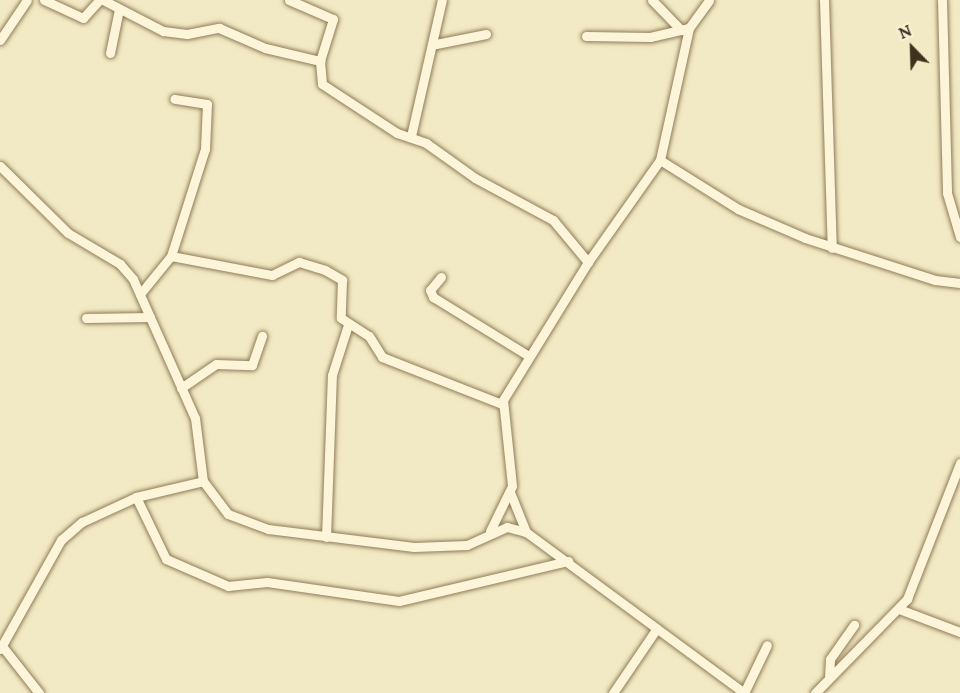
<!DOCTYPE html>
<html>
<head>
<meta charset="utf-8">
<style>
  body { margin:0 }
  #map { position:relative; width:960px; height:693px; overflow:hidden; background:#f2eac4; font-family:Lora,serif }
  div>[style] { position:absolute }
  .roads { filter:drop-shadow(0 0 2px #8f7c58) drop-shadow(0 0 2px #8f7c58) }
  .minor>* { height:9px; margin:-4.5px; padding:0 4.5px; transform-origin:4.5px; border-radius:4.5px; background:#fcf5d9 }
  span { translate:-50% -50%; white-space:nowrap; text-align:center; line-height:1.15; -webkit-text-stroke:5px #f9f2d5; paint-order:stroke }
  .north { position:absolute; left:882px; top:18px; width:60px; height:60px; -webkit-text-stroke:4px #f9f2d5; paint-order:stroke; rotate:337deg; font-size:16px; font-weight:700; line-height:24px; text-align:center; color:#3e311e }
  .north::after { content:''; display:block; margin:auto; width:21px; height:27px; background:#3e311e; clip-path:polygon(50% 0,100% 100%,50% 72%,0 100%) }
</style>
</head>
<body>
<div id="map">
  <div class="roads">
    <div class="minor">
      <div style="left:44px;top:0;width:43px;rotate:24.8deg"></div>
      <div style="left:83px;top:18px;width:24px;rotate:-48deg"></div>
      <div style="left:103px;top:0;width:68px;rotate:27.3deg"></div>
      <div style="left:163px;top:31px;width:24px;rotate:7deg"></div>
      <div style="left:187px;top:34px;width:33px;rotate:-11deg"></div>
      <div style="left:219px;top:28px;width:50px;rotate:23.5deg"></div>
      <div style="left:265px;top:48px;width:57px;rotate:13.3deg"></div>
      <div style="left:289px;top:0;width:48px;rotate:23.4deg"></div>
      <div style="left:333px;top:19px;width:44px;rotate:107.2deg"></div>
      <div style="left:320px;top:61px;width:23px;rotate:85deg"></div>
      <div style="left:322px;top:84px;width:90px;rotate:33.2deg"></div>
      <div style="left:397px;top:133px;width:31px;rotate:19deg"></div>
      <div style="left:426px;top:143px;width:60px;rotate:35.5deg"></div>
      <div style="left:475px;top:178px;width:89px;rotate:28.3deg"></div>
      <div style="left:553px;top:220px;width:55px;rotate:50.2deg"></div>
      <div style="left:588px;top:262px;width:162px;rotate:121.6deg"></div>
      <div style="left:503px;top:400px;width:86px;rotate:84deg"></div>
      <div style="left:512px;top:486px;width:50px;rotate:116.1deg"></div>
      <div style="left:652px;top:0;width:42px;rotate:46deg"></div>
      <div style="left:824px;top:0;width:248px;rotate:88.2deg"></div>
      <div style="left:942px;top:0;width:193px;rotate:88.5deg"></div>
      <div style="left:947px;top:193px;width:46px;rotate:73.5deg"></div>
      <div style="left:586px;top:36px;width:64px;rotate:0.9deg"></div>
      <div style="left:650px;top:37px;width:40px;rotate:-13deg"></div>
      <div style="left:0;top:40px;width:48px;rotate:-56deg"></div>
      <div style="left:436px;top:44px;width:51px;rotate:-11.3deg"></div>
      <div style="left:110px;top:53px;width:45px;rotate:-78.4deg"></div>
      <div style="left:411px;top:136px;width:139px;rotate:-77.2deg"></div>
      <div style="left:660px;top:160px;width:135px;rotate:-77.6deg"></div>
      <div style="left:689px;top:28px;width:34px;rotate:-54deg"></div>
      <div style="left:0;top:166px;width:95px;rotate:44.6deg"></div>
      <div style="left:68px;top:233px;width:61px;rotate:30.8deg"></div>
      <div style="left:120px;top:264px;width:20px;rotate:49deg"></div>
      <div style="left:133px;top:279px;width:152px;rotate:66deg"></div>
      <div style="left:195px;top:418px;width:64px;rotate:82.8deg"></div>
      <div style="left:203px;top:481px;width:41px;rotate:52.9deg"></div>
      <div style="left:228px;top:514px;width:43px;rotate:20.6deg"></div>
      <div style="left:268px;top:529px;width:147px;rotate:7deg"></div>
      <div style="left:414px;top:547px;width:53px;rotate:-2.2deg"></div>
      <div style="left:467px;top:545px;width:44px;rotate:-24.2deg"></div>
      <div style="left:507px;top:527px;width:20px;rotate:15deg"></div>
      <div style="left:526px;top:532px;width:271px;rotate:36.4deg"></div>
      <div style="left:171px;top:256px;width:103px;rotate:10.7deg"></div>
      <div style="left:272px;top:275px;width:30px;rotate:-26deg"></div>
      <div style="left:299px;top:262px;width:27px;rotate:17deg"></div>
      <div style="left:325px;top:270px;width:20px;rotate:30deg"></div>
      <div style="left:342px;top:280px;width:38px;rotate:92deg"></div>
      <div style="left:341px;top:318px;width:33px;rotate:33deg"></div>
      <div style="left:369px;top:336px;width:25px;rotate:58deg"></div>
      <div style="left:382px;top:357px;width:129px;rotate:21.4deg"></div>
      <div style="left:588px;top:262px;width:125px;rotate:-54.8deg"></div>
      <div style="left:660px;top:160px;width:92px;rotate:32.1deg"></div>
      <div style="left:738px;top:209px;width:73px;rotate:23.4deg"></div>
      <div style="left:805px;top:238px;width:137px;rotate:17.9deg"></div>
      <div style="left:935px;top:280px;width:25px;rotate:7deg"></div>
      <div style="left:441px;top:277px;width:17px;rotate:130deg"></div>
      <div style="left:430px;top:290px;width:8px;rotate:67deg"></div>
      <div style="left:433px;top:297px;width:113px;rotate:31.6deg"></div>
      <div style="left:140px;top:294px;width:49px;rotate:-50.8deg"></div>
      <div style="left:171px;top:256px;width:112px;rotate:-72.4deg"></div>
      <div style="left:205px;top:149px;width:45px;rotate:-87.5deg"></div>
      <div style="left:207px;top:104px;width:33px;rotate:-171deg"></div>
      <div style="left:86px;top:318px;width:64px;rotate:-0.9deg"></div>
      <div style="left:181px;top:388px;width:42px;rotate:-34.4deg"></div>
      <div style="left:216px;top:364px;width:36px;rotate:2deg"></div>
      <div style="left:252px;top:365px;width:31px;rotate:-71deg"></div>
      <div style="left:510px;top:492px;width:43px;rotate:68.2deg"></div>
      <div style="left:136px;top:497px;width:69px;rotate:64.2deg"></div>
      <div style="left:166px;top:559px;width:68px;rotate:23.5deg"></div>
      <div style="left:228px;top:586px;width:39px;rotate:-6deg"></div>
      <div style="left:267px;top:582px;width:133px;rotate:8.2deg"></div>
      <div style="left:399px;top:601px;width:174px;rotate:-13.3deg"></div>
      <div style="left:326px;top:537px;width:162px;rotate:-87.9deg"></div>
      <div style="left:332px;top:375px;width:52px;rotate:-72.3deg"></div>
      <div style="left:899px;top:609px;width:65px;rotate:20.7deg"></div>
      <div style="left:2px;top:646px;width:60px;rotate:51.8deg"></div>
      <div style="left:0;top:649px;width:125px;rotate:-60.8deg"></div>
      <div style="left:61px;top:540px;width:28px;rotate:-41deg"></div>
      <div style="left:82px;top:522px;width:60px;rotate:-24.8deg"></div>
      <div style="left:136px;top:497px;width:69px;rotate:-13.4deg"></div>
      <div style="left:829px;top:678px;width:19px;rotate:-87deg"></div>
      <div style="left:830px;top:659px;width:42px;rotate:-54.8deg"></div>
      <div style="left:613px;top:693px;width:78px;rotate:-55.9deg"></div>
      <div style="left:744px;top:693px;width:53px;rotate:-64.4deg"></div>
      <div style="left:815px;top:693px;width:132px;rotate:-45.6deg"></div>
      <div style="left:907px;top:599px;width:146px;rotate:-68.7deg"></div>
    </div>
  </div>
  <div class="north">N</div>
</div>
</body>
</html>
